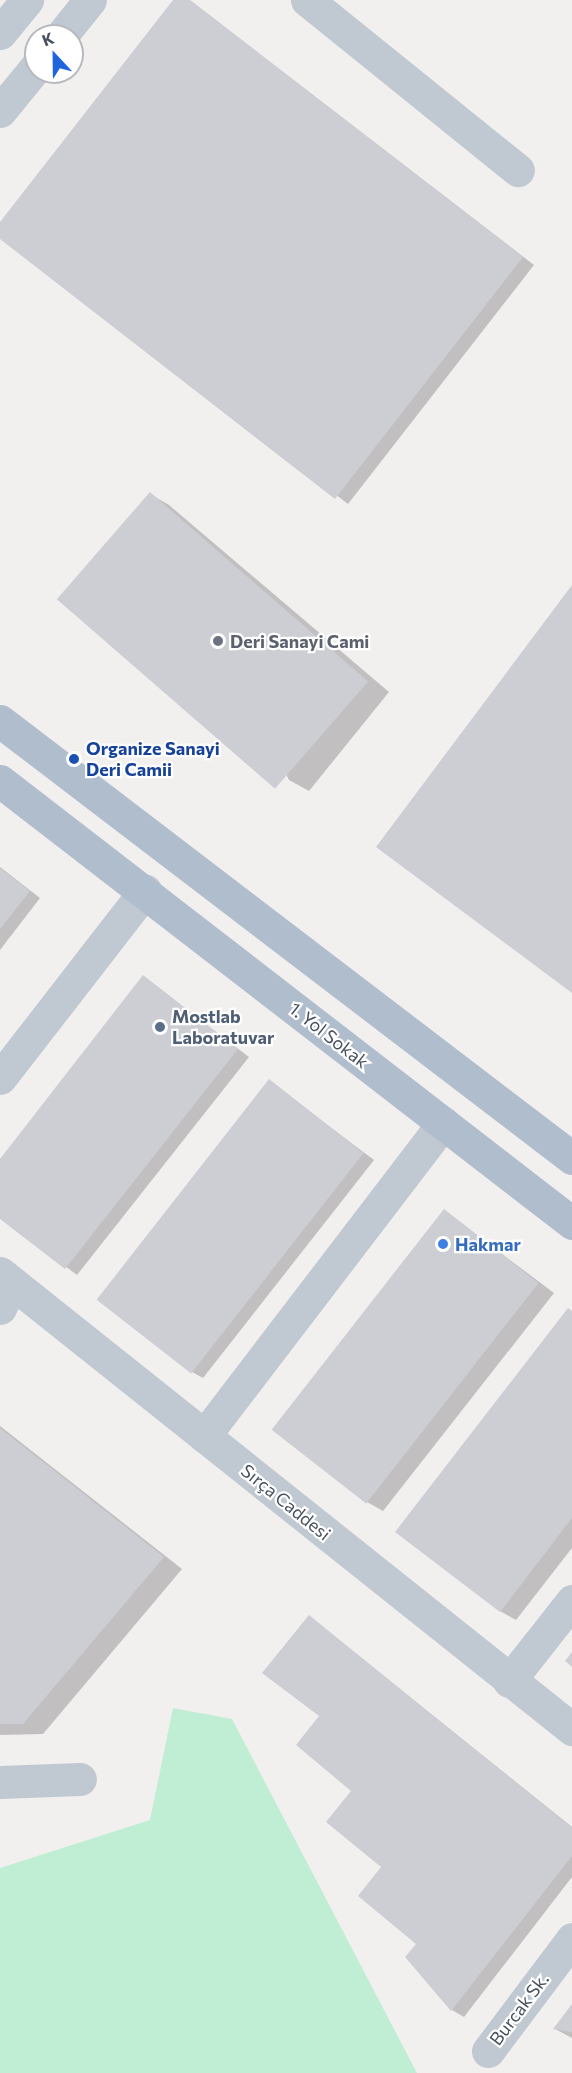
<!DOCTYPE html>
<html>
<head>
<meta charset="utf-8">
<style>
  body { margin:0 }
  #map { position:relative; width:572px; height:2073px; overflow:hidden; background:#f2efef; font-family:Commissioner,sans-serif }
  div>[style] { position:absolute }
  .green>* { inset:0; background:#bfeed4 }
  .shadow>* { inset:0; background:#0003 }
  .building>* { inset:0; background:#ccced4; transform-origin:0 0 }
  .minor>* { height:33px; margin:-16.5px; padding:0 16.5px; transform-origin:16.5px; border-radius:16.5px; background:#c0c8d1 }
  .major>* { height:33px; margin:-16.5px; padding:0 16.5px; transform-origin:16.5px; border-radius:16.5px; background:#b0bdcd }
  .dots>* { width:16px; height:16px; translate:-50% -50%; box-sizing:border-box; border:3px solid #fff; border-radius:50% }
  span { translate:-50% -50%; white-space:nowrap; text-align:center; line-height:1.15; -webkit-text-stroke:4.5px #fff; paint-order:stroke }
  .worship-label { font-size:18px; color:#5b616d; font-weight:700 }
  .left { translate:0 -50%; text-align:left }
  .transit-label { font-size:18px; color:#164399; font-weight:700 }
  .service-label { font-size:18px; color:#4e5e75; font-weight:700 }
  .street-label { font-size:18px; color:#48515c }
  .shop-label { font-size:18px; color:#366cbe; font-weight:700 }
  .north { position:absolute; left:24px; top:24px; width:60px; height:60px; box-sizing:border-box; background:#fff; border:2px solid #b6b9be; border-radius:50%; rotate:338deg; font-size:16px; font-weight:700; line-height:24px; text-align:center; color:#48515c }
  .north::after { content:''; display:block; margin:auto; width:21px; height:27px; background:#1e65dd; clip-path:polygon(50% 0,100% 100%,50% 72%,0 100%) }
</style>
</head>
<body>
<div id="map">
  <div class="green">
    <div style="clip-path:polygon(173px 1708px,232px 1719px,417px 2073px,0 2073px,0 1868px,150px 1820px)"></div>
  </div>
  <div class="shadow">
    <div style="clip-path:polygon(175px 0,191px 1px,534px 265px,348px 504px,0 237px,0 225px)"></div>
    <div style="clip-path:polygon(150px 494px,169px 505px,389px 692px,309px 791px,289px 780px)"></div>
    <div style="clip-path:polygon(0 867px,40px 898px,0 950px)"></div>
    <div style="clip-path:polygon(144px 977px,249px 1057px,77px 1275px,0 1217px,0 1161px)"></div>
    <div style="clip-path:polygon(269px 1081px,374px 1160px,203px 1378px,192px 1372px)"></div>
    <div style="clip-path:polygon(445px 1211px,554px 1293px,383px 1511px,367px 1502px)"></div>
    <div style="clip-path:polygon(572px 1312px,572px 1548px,516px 1620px,500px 1611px)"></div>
    <div style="clip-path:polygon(0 1426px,182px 1569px,43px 1734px,0 1735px)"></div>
    <div style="clip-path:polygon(310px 1617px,572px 1827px,572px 1877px,464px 2017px,452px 2010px,407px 1957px,418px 1944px,322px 1716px)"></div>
    <div style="clip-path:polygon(572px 2007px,572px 2038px,555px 2029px)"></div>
  </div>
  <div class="building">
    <div style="clip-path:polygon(173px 0,190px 0,523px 257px,335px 499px,0 239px,0 222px)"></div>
    <div style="left:150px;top:492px;width:289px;height:142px;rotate:41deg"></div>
    <div style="clip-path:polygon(572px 585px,572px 993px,376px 847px)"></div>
    <div style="clip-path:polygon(0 868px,30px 891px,0 929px)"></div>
    <div style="clip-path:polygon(143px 975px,238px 1049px,65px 1269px,0 1219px,0 1159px)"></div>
    <div style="left:269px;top:1079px;width:120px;height:280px;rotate:38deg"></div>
    <div style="left:444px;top:1209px;width:120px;height:280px;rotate:38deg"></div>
    <div style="clip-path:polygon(568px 1308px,572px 1311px,572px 1518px,500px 1612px,395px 1532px)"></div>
    <div style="clip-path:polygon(0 1428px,164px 1557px,23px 1724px,0 1724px)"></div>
    <div style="clip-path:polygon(309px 1615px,572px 1828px,572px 1856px,451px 2011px,405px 1957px,416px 1944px,358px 1896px,381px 1867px,326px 1822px,351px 1791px,296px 1745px,319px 1716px,262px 1673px)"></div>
    <div style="clip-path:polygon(572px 1652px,572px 1667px,565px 1661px)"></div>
    <div style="clip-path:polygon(572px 2004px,572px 2032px,553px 2029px)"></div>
  </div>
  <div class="minor">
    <div style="left:307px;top:0;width:271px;rotate:38.9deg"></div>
    <div style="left:0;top:33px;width:43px;rotate:-50.7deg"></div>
    <div style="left:61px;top:36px;width:46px;rotate:-51.1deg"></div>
    <div style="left:0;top:111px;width:57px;rotate:-50.7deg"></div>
    <div style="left:0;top:1078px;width:237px;rotate:-52.2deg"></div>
    <div style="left:0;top:1273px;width:732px;rotate:38.56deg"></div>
    <div style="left:0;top:1308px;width:28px;rotate:-64deg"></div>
    <div style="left:204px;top:1436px;width:394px;rotate:-52.6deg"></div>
    <div style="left:509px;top:1681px;width:102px;rotate:-51.8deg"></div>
    <div style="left:0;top:1782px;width:80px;rotate:-2.1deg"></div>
    <div style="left:488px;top:2051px;width:140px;rotate:-53.1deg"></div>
  </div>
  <div class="major">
    <div style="left:0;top:721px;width:720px;rotate:37.38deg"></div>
    <div style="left:0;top:781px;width:723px;rotate:37.69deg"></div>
  </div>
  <div class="dots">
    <div style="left:218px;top:641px;background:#6b7280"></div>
    <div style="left:74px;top:759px;background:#1a4fb4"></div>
    <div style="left:160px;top:1027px;background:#5c6f8a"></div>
    <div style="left:443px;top:1244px;background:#3f7fe0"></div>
  </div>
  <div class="worship-label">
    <span class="left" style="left:230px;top:641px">Deri Sanayi Cami</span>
  </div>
  <div class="transit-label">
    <span class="left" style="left:86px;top:759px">Organize Sanayi<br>Deri Camii</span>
  </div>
  <div class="service-label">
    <span class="left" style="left:172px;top:1027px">Mostlab<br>Laboratuvar</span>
  </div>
  <div class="street-label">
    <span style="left:329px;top:1035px;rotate:38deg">1. Yol Sokak</span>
    <span style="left:286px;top:1502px;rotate:39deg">Sırça Caddesi</span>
    <span style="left:519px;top:2009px;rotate:-53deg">Burcak Sk.</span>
  </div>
  <div class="shop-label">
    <span class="left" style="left:455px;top:1244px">Hakmar</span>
  </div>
  <div class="north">K</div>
</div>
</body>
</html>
